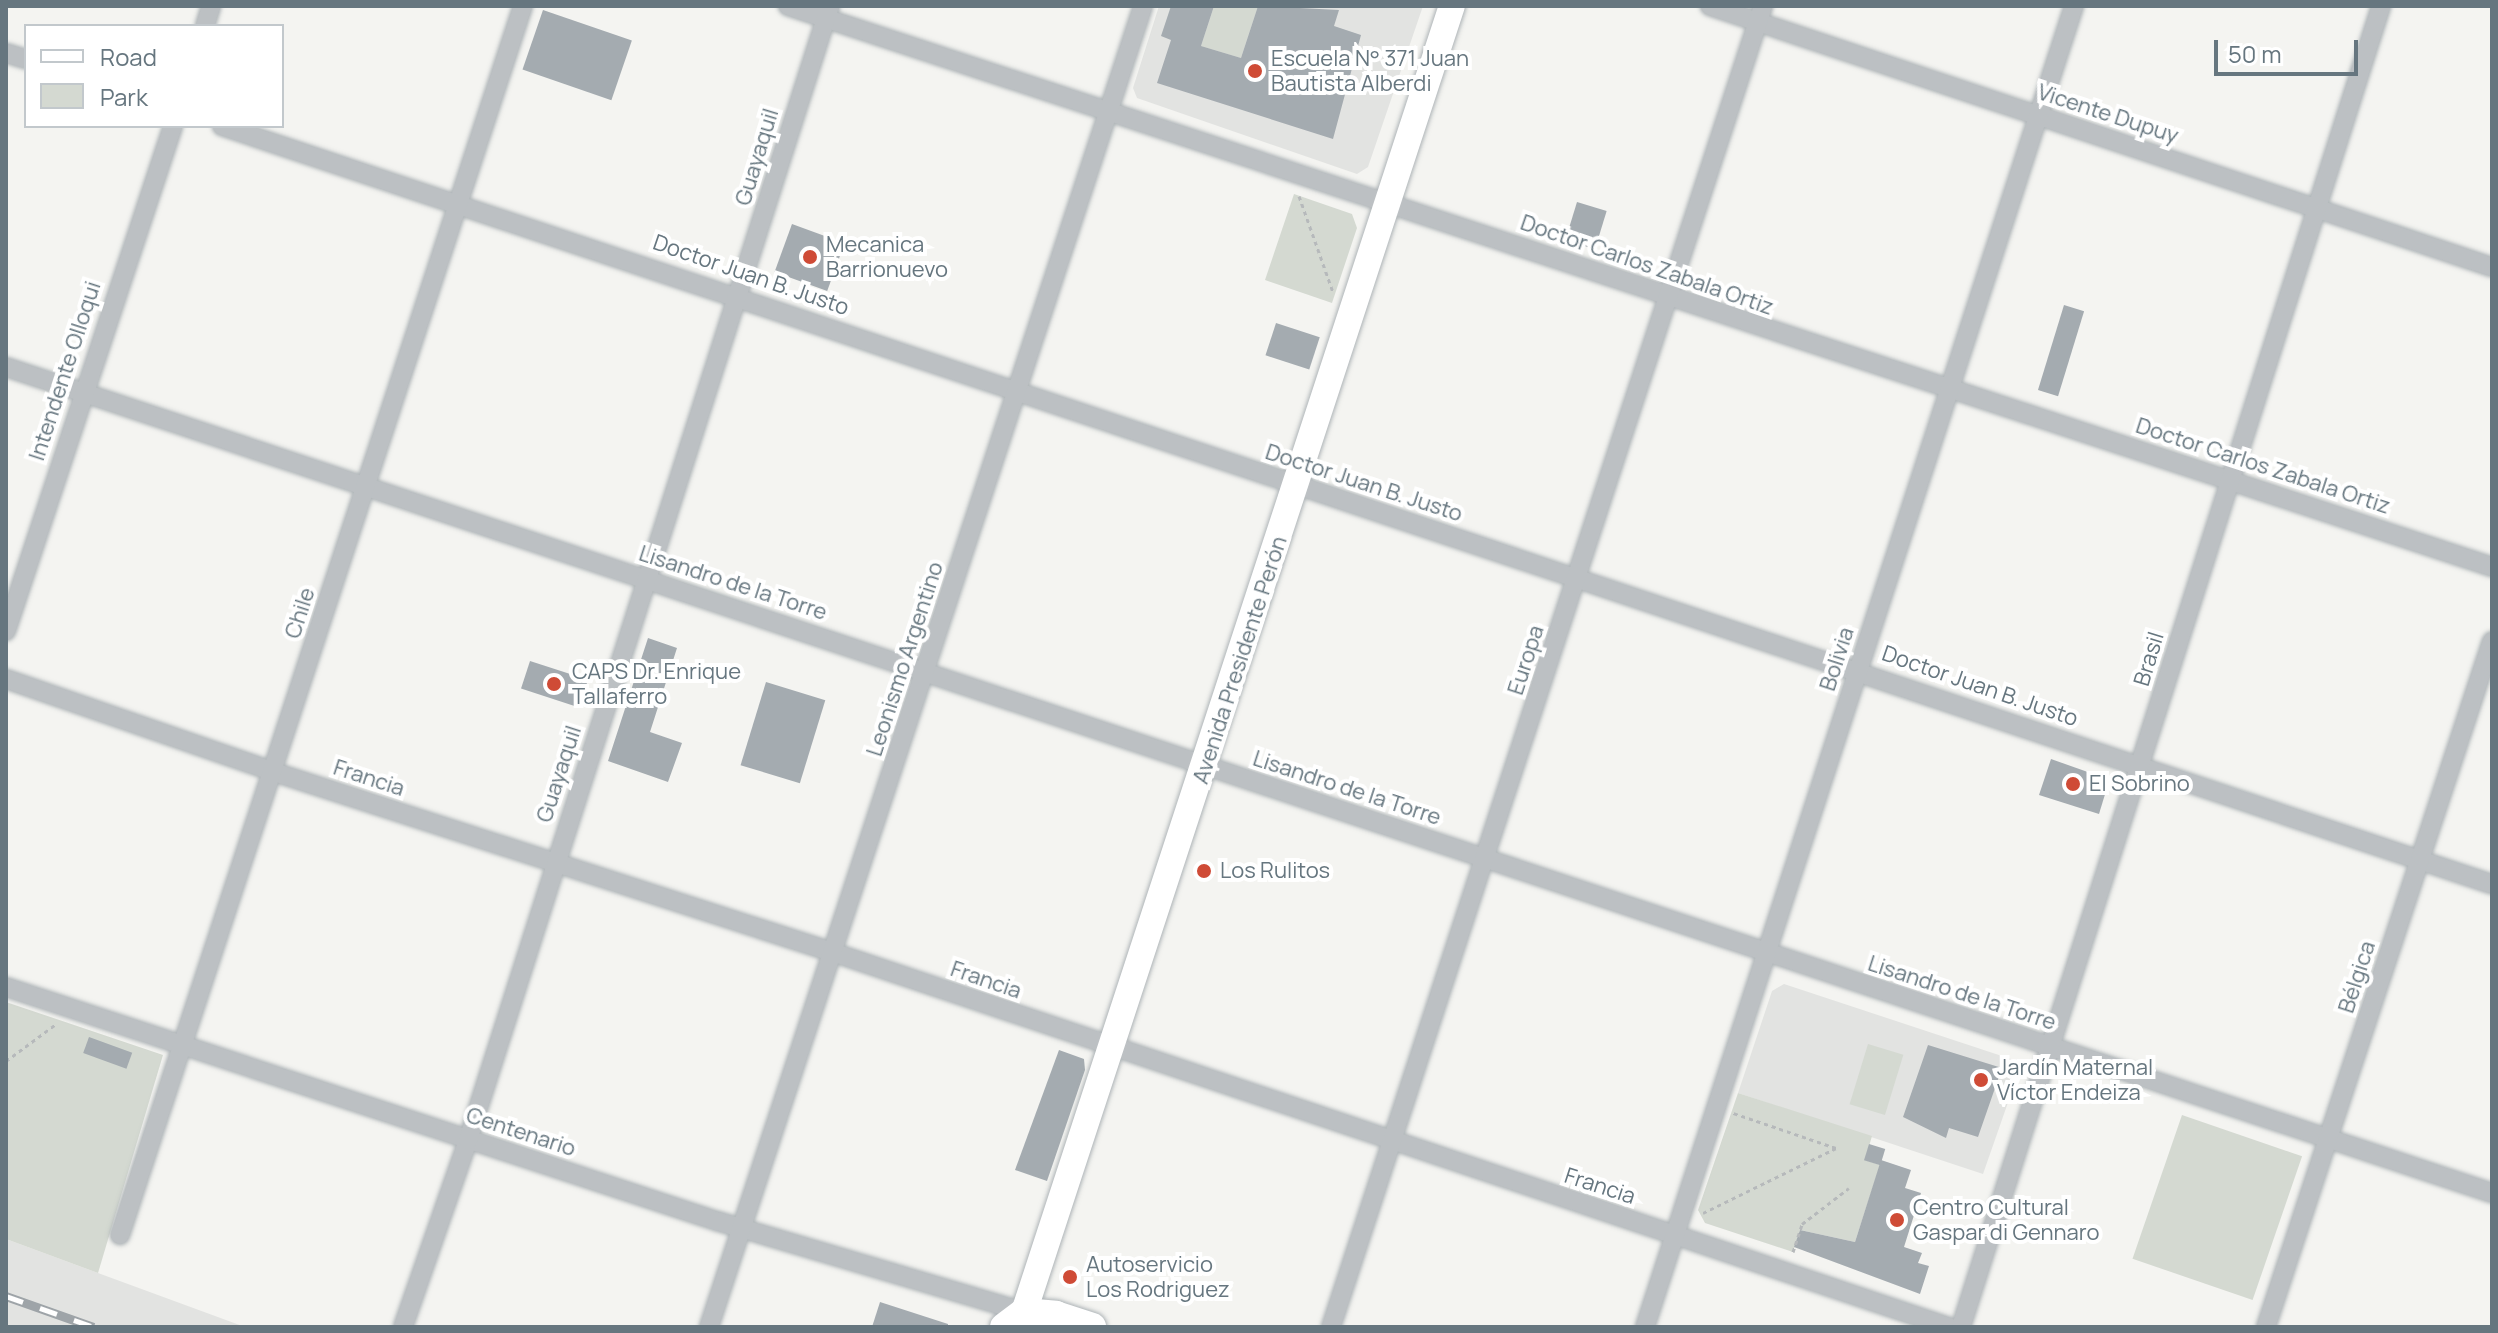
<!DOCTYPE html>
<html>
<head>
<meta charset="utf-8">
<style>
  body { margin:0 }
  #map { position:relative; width:2498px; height:1333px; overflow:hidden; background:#f4f4f1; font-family:Manrope,sans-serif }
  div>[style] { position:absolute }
  .built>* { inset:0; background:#e2e3e1 }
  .green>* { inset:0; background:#d4d9d1; transform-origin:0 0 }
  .building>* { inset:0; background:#a4abb0; transform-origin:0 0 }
  .path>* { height:3px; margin-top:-1.5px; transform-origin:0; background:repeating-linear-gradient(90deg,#b6b9bb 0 4px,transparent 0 8px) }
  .roads { filter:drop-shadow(0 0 2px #aeb4b7) drop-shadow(0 0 2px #aeb4b7) }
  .street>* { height:18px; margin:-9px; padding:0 9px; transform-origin:9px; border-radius:9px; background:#bcc0c3 }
  .secondary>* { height:26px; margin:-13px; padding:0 13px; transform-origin:13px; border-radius:13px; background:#fff }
  .primary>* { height:28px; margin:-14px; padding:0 14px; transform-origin:14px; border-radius:14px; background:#fff }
  .rail>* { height:9px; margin-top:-4.5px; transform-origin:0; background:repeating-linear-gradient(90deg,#fff 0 18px,#9ea4a8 0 36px); box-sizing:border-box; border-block:2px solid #9ea4a8 }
  .dots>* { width:22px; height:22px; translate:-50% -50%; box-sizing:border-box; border:4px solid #fff; border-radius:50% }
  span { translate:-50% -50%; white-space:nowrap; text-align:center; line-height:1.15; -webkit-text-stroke:8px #fff; paint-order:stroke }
  .poi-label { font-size:22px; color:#66767f }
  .left { translate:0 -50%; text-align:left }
  .street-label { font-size:22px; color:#66767f }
  .frame { position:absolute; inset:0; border:8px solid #66767f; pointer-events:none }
  .legend { position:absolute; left:24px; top:24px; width:260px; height:104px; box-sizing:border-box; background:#fff; border:2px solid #c2c8cc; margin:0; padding:10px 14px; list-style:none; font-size:24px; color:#66767f }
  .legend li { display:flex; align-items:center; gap:16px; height:40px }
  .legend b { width:40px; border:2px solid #c2c8cc }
  .scale { position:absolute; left:2214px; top:40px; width:144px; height:36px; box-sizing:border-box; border:4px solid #66767f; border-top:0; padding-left:10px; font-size:24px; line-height:28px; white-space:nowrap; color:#66767f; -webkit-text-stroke:6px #fff; paint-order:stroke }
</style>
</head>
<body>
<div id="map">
  <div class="built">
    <div style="clip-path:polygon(1159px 6px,1423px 6px,1368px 167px,1357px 174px,1137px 98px,1133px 88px)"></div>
    <div style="clip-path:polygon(1784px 984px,2011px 1059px,2019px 1071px,1983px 1174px,1738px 1093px,1772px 991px)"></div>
    <div style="clip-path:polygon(6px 1239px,98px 1273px,245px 1327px,6px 1327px)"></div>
  </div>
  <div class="green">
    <div style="clip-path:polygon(1214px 6px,1258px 6px,1241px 58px,1201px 46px)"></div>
    <div style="clip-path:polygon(1294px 194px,1352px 214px,1357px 228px,1332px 303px,1265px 280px)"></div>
    <div style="clip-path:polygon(6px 1002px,163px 1055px,98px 1273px,6px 1239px)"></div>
    <div style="left:1868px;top:1044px;width:37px;height:63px;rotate:17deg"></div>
    <div style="clip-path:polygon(1738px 1093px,1872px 1136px,1865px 1160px,1880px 1165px,1855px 1242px,1800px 1230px,1793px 1252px,1705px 1223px,1698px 1210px)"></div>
    <div style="left:2182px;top:1115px;width:127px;height:152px;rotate:19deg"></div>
  </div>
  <div class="building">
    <div style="clip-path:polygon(1171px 6px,1214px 6px,1201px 46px,1241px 58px,1258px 6px,1339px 10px,1334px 26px,1361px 35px,1333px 139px,1157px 83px,1171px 40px,1161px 36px)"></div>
    <div style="left:543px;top:10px;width:94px;height:63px;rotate:19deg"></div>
    <div style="left:1577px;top:202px;width:31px;height:40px;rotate:17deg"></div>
    <div style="left:792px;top:224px;width:56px;height:51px;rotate:20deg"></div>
    <div style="left:2064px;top:305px;width:21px;height:89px;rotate:17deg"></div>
    <div style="left:1276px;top:323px;width:46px;height:34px;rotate:18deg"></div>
    <div style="clip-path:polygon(648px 638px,677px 648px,650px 732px,682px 743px,668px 782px,608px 761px)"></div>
    <div style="left:530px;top:661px;width:61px;height:29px;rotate:18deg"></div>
    <div style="left:766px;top:682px;width:62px;height:87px;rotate:17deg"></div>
    <div style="clip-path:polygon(2051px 759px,2099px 776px,2106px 791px,2099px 814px,2039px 795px)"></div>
    <div style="left:89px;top:1037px;width:46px;height:17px;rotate:20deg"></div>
    <div style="clip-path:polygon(1928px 1045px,2002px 1068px,1978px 1137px,1949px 1128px,1946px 1138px,1903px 1117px)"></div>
    <div style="clip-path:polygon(1059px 1050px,1084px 1059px,1085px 1070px,1047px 1181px,1015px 1170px)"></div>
    <div style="left:1869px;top:1144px;width:17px;height:17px;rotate:17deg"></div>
    <div style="clip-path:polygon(1881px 1160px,1911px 1170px,1905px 1188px,1921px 1193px,1904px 1247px,1922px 1253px,1918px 1263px,1929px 1266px,1920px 1294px,1794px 1247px,1800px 1230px,1855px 1242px)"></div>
    <div style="clip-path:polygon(880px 1302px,948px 1324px,948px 1327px,872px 1327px)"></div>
  </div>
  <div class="path">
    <div style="left:1299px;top:196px;width:102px;rotate:70.5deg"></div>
    <div style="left:6px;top:1061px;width:62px;rotate:-36.5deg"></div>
    <div style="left:1703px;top:1213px;width:148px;rotate:-26deg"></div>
    <div style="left:1836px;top:1148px;width:109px;rotate:-161.2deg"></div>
    <div style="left:1793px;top:1252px;width:29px;rotate:-72deg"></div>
    <div style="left:1802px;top:1224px;width:59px;rotate:-37.5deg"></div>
  </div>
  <div class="roads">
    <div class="street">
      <div style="left:788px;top:6px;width:1794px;rotate:18.22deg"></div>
      <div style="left:1710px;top:6px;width:824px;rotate:18.46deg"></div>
      <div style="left:205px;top:26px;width:21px;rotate:-73deg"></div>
      <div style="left:6px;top:53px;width:21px;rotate:17deg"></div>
      <div style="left:222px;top:126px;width:2393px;rotate:18.47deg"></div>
      <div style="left:6px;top:367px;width:2620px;rotate:18.38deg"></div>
      <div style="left:6px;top:631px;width:532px;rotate:-71.7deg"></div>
      <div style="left:6px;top:679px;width:284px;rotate:19.1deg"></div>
      <div style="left:274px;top:772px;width:586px;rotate:17.88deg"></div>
      <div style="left:832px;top:952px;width:1178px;rotate:18.56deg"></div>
      <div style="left:6px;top:987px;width:749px;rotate:18.22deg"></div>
      <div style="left:717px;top:1221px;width:320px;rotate:16.5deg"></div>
      <div style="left:120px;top:1235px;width:1293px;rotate:-71.85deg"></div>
      <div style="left:403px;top:1327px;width:198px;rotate:-70.8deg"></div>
      <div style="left:468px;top:1140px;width:1190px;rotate:-72.3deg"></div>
      <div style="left:709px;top:1327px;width:1390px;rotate:-71.81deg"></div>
      <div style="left:1331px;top:1327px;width:1390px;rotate:-71.89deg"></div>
      <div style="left:1645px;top:1327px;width:1389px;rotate:-72.01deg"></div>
      <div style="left:1961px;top:1327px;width:1386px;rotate:-72.36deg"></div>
      <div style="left:2266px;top:1327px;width:722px;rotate:-71.77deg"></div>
    </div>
    <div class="secondary">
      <div style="left:1024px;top:1312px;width:1374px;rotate:-71.86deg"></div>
    </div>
    <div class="primary">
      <div style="left:1024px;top:1312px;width:32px;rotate:5deg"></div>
      <div style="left:1056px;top:1315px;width:38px;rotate:18deg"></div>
      <div style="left:1004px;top:1327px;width:25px;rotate:-37deg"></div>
    </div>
  </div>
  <div class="rail">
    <div style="left:6px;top:1296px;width:93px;rotate:19.4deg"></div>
  </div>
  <div class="dots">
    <div style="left:1255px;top:71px;background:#cf4b36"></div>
    <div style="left:810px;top:257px;background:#cf4b36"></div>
    <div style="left:554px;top:684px;background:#cf4b36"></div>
    <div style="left:2073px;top:784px;background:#cf4b36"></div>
    <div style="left:1204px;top:871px;background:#cf4b36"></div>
    <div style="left:1981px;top:1080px;background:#cf4b36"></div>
    <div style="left:1897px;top:1220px;background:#cf4b36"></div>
    <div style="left:1070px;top:1277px;background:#cf4b36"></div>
  </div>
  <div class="poi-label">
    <span class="left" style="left:1271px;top:71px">Escuela N° 371 Juan<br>Bautista Alberdi</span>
    <span class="left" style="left:826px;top:257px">Mecanica<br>Barrionuevo</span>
    <span class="left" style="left:572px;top:684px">CAPS Dr. Enrique<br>Tallaferro</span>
    <span class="left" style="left:2089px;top:784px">El Sobrino</span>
    <span class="left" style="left:1220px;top:871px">Los Rulitos</span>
    <span class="left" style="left:1997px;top:1080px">Jardín Maternal<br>Víctor Endeiza</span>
    <span class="left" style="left:1913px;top:1220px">Centro Cultural<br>Gaspar di Gennaro</span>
    <span class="left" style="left:1086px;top:1277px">Autoservicio<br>Los Rodriguez</span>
  </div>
  <div class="street-label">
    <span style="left:2108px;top:114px;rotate:18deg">Vicente Dupuy</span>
    <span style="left:757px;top:157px;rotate:-73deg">Guayaquil</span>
    <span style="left:1647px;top:265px;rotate:19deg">Doctor Carlos Zabala Ortiz</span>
    <span style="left:751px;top:275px;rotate:19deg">Doctor Juan B. Justo</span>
    <span style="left:65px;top:371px;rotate:-72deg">Intendente Olloqui</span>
    <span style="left:2263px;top:466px;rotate:18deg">Doctor Carlos Zabala Ortiz</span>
    <span style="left:1364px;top:483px;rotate:18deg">Doctor Juan B. Justo</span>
    <span style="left:733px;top:583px;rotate:18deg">Lisandro de la Torre</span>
    <span style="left:300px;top:613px;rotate:-72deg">Chile</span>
    <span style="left:905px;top:659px;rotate:-72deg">Leonismo Argentino</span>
    <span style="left:1837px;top:659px;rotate:-72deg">Bolivia</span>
    <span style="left:2149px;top:659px;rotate:-73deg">Brasil</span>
    <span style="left:1240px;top:660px;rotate:-72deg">Avenida Presidente Perón</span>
    <span style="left:1526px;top:660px;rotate:-72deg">Europa</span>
    <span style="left:1980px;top:686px;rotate:19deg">Doctor Juan B. Justo</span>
    <span style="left:559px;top:774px;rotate:-72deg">Guayaquil</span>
    <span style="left:369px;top:778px;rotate:18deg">Francia</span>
    <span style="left:1347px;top:788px;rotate:18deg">Lisandro de la Torre</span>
    <span style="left:2357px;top:977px;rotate:-72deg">Bélgica</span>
    <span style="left:986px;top:980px;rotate:19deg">Francia</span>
    <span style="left:1962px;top:993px;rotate:18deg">Lisandro de la Torre</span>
    <span style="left:521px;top:1132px;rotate:18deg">Centenario</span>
    <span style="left:1600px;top:1186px;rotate:18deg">Francia</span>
  </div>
  <div class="frame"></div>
  <ul class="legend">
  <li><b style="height:10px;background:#fff"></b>Road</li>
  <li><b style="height:22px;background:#d4d9d1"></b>Park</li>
  </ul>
  <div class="scale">50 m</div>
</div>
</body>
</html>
